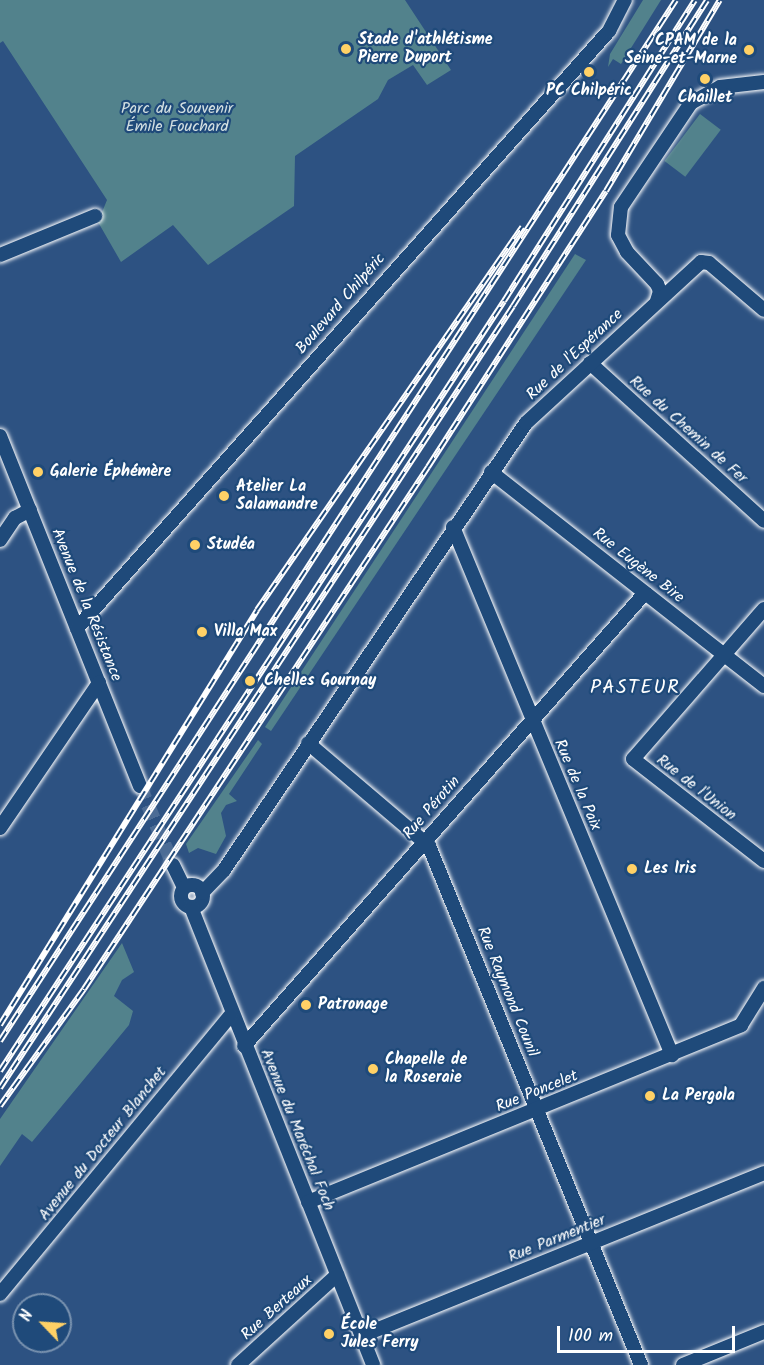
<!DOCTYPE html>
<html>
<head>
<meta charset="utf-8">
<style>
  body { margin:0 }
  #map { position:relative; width:764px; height:1365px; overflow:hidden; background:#2d5282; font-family:Kalam,sans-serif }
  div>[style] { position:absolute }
  .green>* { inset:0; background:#52828c; transform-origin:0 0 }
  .minor-tunnel>* { height:14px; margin-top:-7px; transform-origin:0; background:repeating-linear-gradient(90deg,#4c6c95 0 14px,transparent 0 21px) }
  .roads { filter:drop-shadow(0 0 2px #fff) drop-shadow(0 0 2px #fff) }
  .minor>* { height:14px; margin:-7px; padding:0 7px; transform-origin:7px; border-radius:7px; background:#1f4a7a }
  .minor>.ring { margin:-7px; padding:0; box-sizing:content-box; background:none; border:14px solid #1f4a7a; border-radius:50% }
  .rail>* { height:6px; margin-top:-3px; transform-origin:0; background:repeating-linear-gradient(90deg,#1f4a7a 0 11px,#fff 0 22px); box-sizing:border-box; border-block:2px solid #fff }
  .dots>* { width:16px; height:16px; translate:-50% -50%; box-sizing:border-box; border:3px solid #1f4a7a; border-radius:50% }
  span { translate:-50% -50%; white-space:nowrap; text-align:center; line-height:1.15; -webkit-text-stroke:4.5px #1f4a7a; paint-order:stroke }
  .poi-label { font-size:16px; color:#fff; font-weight:700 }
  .left { translate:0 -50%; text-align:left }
  .right { translate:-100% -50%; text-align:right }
  .park-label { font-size:16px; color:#d4e0e2 }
  .street-label { font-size:16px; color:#fff }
  .quarter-label { font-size:20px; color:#fff; letter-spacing:1.5px }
  .north { position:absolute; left:12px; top:1293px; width:60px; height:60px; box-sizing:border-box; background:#1f4a7a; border:2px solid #7992af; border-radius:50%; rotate:295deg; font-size:16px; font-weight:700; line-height:24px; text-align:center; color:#fff }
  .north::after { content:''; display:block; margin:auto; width:21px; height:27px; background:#ffd166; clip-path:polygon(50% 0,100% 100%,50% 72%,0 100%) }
  .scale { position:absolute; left:557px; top:1326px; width:178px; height:27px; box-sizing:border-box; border:3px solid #fff; border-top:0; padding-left:8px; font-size:18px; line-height:21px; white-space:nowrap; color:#fff; -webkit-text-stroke:4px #1f4a7a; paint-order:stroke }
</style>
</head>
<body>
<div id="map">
  <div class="green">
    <div style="clip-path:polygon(0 0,405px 0,451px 70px,427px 85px,413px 65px,388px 80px,378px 99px,295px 156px,294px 206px,208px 265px,173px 225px,121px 262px,98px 222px,107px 200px,3px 41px,0 43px)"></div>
    <div style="clip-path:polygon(643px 0,661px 0,621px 64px,613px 59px,608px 67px,610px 54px)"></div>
    <div style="left:700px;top:114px;width:26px;height:59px;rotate:37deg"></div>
    <div style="clip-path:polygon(575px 254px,586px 260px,271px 731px,265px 727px)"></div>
    <div style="clip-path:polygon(258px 740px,262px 744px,229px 794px,237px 801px,226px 805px,221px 813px,226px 836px,216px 854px,198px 848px,189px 853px,186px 844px)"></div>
    <div style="clip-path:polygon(122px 943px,134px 972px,122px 980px,114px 996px,133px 1011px,129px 1025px,32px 1142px,22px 1134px,0 1166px,0 1119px)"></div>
  </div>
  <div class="minor-tunnel">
    <div style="left:140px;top:786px;width:86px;rotate:67.3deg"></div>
  </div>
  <div class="roads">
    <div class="minor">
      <div style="left:0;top:255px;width:103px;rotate:-22.3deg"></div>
      <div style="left:657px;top:301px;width:10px;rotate:-73deg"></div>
      <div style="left:660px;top:291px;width:8px;rotate:-113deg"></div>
      <div style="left:657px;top:284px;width:44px;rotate:-133.2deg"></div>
      <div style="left:627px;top:252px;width:19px;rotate:-118deg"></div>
      <div style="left:618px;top:235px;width:28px;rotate:-84deg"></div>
      <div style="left:621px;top:207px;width:125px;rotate:-56.1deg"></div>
      <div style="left:691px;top:103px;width:33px;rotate:-29deg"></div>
      <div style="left:720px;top:87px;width:44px;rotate:-6.5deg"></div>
      <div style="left:590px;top:363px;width:235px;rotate:42.2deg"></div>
      <div style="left:0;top:436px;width:377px;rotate:68.2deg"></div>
      <div style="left:491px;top:472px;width:347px;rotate:38.1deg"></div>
      <div style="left:453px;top:527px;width:572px;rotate:67.47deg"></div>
      <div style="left:0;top:540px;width:27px;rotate:-56deg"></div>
      <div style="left:15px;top:518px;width:17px;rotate:-28deg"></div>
      <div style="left:764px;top:609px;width:199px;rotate:131.1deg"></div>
      <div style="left:633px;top:759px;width:166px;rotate:37.9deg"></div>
      <div style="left:77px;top:628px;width:800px;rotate:-48.3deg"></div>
      <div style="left:609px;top:31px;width:35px;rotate:-63deg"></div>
      <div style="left:308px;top:743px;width:159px;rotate:40.4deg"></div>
      <div style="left:429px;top:846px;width:561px;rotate:67.78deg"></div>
      <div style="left:0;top:828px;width:176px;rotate:-55.7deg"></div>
      <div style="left:173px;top:865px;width:25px;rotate:64deg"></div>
      <div class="ring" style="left:181px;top:885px;width:8px;height:8px"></div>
      <div style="left:202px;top:893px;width:32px;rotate:-46deg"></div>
      <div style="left:224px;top:870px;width:539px;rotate:-55.96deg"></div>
      <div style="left:526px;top:423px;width:238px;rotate:-42.6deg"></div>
      <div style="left:701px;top:262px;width:8px;rotate:7deg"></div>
      <div style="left:709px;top:263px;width:72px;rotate:40.5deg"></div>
      <div style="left:191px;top:907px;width:493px;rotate:68.3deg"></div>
      <div style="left:244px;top:1046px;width:605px;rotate:-48.48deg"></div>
      <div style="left:308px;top:1202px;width:468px;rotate:-22.2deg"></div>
      <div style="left:741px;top:1025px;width:44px;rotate:-58.1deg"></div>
      <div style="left:0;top:1294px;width:362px;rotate:-50.4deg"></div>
      <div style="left:361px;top:1336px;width:435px;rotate:-22deg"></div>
      <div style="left:238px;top:1365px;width:134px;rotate:-42.3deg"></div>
      <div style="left:683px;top:1365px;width:87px;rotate:-22.2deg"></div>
    </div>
  </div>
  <div class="rail">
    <div style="left:0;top:1025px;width:488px;rotate:-58.2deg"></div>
    <div style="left:257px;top:610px;width:466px;rotate:-55.3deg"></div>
    <div style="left:0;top:1041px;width:1241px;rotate:-57deg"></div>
    <div style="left:0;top:1071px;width:920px;rotate:-56.79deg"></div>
    <div style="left:504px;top:301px;width:356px;rotate:-57.6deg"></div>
    <div style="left:0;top:1088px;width:935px;rotate:-56.73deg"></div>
    <div style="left:513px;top:306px;width:362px;rotate:-57.6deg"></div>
    <div style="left:0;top:1106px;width:144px;rotate:-54.3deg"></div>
    <div style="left:84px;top:989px;width:625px;rotate:-56.61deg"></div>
    <div style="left:428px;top:467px;width:328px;rotate:-57.2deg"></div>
    <div style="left:606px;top:191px;width:222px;rotate:-59.2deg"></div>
  </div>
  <div class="dots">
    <div style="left:346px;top:49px;background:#ffd166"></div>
    <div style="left:749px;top:50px;background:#ffd166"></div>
    <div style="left:589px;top:72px;background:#ffd166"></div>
    <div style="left:705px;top:79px;background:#ffd166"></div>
    <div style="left:38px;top:472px;background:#ffd166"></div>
    <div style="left:224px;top:496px;background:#ffd166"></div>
    <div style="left:195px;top:545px;background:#ffd166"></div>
    <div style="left:202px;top:632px;background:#ffd166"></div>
    <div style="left:250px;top:681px;background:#ffd166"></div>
    <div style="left:632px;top:869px;background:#ffd166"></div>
    <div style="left:306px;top:1005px;background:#ffd166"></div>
    <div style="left:373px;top:1069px;background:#ffd166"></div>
    <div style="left:650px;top:1096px;background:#ffd166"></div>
    <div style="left:329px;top:1334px;background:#ffd166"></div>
  </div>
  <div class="poi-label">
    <span class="left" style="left:358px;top:49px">Stade d'athlétisme<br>Pierre Duport</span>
    <span class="right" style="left:737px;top:50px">CPAM de la<br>Seine-et-Marne</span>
    <span style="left:589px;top:91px">PC Chilpéric</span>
    <span style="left:705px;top:98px">Chaillet</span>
    <span class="left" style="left:50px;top:472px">Galerie Éphémère</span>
    <span class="left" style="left:236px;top:496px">Atelier La<br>Salamandre</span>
    <span class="left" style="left:207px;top:545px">Studéa</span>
    <span class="left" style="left:214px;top:632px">Villa Max</span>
    <span class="left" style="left:264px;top:681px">Chelles Gournay</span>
    <span class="left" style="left:644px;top:869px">Les Iris</span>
    <span class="left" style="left:318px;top:1005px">Patronage</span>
    <span class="left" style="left:385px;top:1069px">Chapelle de<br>la Roseraie</span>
    <span class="left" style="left:662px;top:1096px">La Pergola</span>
    <span class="left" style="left:341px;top:1334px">École<br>Jules Ferry</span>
  </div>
  <div class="park-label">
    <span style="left:177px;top:118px">Parc du Souvenir<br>Émile Fouchard</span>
  </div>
  <div class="street-label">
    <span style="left:341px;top:304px;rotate:-49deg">Boulevard Chilpéric</span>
    <span style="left:575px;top:355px;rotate:-43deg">Rue de l'Espérance</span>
    <span style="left:688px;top:430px;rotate:42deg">Rue du Chemin de Fer</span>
    <span style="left:638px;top:566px;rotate:38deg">Rue Eugène Bire</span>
    <span style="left:86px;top:605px;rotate:68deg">Avenue de la Résistance</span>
    <span style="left:577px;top:785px;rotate:67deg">Rue de la Paix</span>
    <span style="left:696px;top:788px;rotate:38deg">Rue de l'Union</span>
    <span style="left:432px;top:808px;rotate:-49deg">Rue Pérotin</span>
    <span style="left:507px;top:992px;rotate:68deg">Rue Raymond Counil</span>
    <span style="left:537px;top:1092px;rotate:-22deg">Rue Poncelet</span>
    <span style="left:297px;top:1130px;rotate:68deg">Avenue du Maréchal Foch</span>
    <span style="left:103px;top:1144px;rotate:-51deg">Avenue du Docteur Blanchet</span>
    <span style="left:557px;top:1239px;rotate:-22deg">Rue Parmentier</span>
    <span style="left:277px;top:1308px;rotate:-42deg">Rue Berteaux</span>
  </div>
  <div class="quarter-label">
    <span style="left:635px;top:688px">PASTEUR</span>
  </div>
  <div class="north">N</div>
  <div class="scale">100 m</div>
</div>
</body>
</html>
